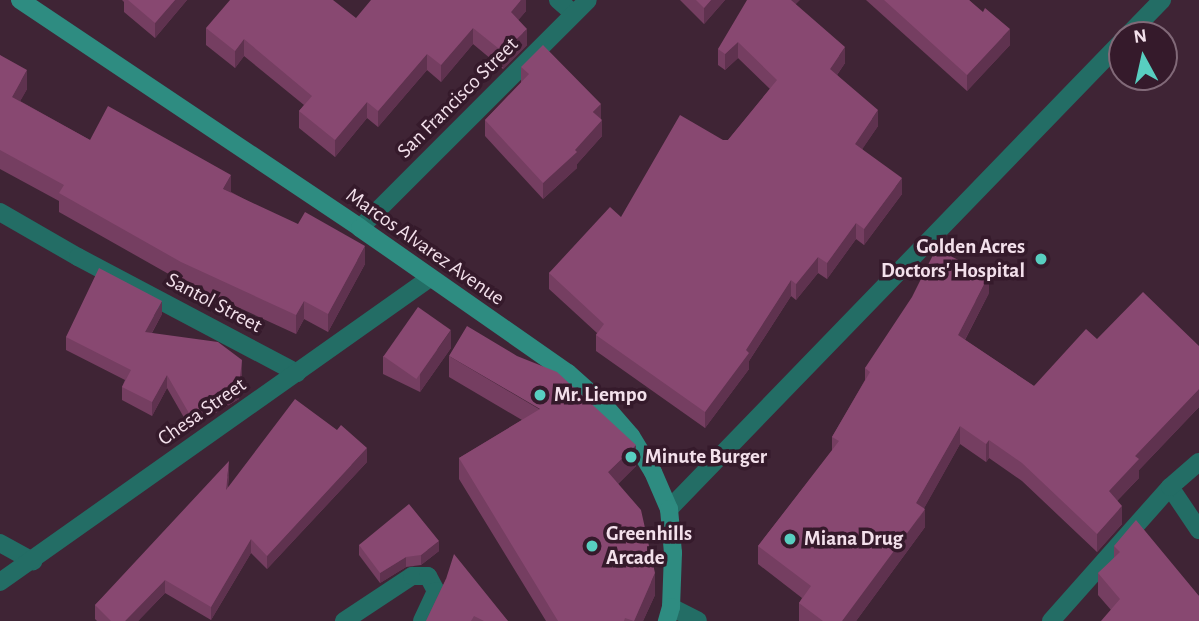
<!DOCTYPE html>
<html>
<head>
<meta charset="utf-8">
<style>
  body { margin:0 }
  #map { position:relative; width:1199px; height:621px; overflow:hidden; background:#3f2435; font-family:"Alegreya Sans",sans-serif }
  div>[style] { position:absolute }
  .minor>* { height:18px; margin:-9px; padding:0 9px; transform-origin:9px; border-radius:9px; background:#236d65 }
  .secondary>* { height:18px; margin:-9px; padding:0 9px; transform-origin:9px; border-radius:9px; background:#2e8c81 }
  .wall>* { inset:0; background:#753e61 }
  .shaded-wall>* { inset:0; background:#5f324f }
  .building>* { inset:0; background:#884871; transform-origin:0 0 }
  .dots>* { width:19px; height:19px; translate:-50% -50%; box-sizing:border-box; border:4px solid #351a2b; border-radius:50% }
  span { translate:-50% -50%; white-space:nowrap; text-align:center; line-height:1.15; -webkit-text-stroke:7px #351a2b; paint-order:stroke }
  .street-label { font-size:21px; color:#f3e0eb }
  .poi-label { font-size:21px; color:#f3e0eb; font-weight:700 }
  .right { translate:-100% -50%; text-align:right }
  .left { translate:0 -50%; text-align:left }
  .north { position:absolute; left:1108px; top:21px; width:70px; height:70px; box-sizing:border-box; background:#351a2b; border:2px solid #816978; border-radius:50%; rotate:352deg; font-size:19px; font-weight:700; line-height:28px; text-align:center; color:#f3e0eb }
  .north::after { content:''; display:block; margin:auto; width:24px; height:32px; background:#58cec0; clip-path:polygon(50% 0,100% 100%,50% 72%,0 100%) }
</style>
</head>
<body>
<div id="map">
  <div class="minor">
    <div style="left:558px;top:0;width:21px;rotate:41deg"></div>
    <div style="left:1128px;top:35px;width:49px;rotate:-45.8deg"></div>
    <div style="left:0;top:212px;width:90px;rotate:30deg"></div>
    <div style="left:78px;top:257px;width:248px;rotate:27.9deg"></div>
    <div style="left:360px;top:228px;width:322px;rotate:-45deg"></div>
    <div style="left:1170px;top:487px;width:52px;rotate:56deg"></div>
    <div style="left:669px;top:509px;width:651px;rotate:-45.93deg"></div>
    <div style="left:0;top:543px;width:38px;rotate:29deg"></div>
    <div style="left:0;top:582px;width:527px;rotate:-35.26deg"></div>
    <div style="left:671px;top:607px;width:30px;rotate:27deg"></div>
    <div style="left:344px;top:621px;width:82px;rotate:-33.5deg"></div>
    <div style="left:412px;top:576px;width:16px"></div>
    <div style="left:428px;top:576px;width:17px;rotate:62deg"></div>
    <div style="left:436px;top:591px;width:33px;rotate:115deg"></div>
    <div style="left:1051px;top:621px;width:179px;rotate:-48.4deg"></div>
    <div style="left:1170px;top:487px;width:38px;rotate:-41deg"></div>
  </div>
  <div class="secondary">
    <div style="left:20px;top:0;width:409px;rotate:33.8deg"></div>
    <div style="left:360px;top:228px;width:254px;rotate:34.9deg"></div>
    <div style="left:568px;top:373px;width:48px;rotate:41.6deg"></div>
    <div style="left:604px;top:405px;width:41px;rotate:48.9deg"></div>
    <div style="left:631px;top:436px;width:42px;rotate:58.6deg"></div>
    <div style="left:653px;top:472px;width:40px;rotate:66.6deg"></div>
    <div style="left:669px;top:509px;width:44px;rotate:84.8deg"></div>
    <div style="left:673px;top:553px;width:54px;rotate:92.1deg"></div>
    <div style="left:671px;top:607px;width:15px;rotate:106deg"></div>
  </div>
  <div class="wall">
    <div style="clip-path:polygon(122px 0,187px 0,155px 38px,124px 12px,124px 2px)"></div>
    <div style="clip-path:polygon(526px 0,526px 11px,518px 20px,527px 45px,503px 69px,473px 44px,441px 82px,427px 70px,378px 127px,367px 118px,335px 157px,299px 128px,299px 111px,304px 105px,244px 56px,235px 68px,206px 45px,206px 28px,356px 18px)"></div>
    <div style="clip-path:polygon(680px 0,725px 0,704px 24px)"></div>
    <div style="clip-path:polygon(866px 0,969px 0,1010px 45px,967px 91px)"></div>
    <div style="clip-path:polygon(795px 4px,845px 63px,837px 75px,878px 126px,862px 149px,902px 194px,864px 245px,856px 239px,827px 279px,818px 273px,796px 300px,791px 296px,749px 361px,749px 369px,705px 428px,596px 351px,596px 335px,597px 333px,549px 289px,549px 273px,723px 140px,728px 140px,770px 89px,738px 58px,725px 70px,718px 65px,718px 49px)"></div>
    <div style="clip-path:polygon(0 55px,27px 89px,20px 101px,90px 140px,231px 192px,365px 264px,328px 332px,304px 319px,296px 334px,181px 281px,59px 212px,59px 201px,0 169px)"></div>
    <div style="clip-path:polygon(521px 67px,601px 119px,602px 136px,577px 164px,577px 168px,543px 199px,485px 136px,485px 120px,521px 83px)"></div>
    <div style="clip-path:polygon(989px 293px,965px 340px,1034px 386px,1097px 339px,1199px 346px,1199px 407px,1139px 470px,1139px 478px,1117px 501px,1122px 524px,1097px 552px,1022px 481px,989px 458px,986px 462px,960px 444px,924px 508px,925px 527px,856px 621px,799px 621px,799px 603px,802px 598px,758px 564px,758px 546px,832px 451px,832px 437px,865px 380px,865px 368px)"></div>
    <div style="clip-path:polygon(162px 314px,152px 333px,242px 373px,239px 399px,190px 428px,167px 388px,152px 416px,122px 400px,122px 387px,125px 380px,66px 350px,66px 337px)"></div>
    <div style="clip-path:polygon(451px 348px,420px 392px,383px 374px,383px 356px)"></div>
    <div style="clip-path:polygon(449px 356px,636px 466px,618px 484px,655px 595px,643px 621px,546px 621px,459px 479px,459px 458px,522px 420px,449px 377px)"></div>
    <div style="clip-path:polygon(367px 462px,267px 569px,251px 553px,211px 620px,165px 593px,138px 621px,97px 621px,95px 619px,95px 605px,229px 475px,228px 487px)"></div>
    <div style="clip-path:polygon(359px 545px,439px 551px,421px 565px,406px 567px,380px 583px,359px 555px)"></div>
    <div style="clip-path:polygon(1114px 546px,1199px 596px,1111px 610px,1098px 595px,1098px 573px,1114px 559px)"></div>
    <div style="clip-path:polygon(446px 579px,508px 621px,426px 621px)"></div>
  </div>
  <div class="shaded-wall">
    <div style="clip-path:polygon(175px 0,187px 0,155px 38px,155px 23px)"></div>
    <div style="clip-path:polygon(521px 0,526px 0,526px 11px,511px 29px,511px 12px)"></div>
    <div style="clip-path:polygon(711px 0,725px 0,704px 24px,704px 8px)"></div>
    <div style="clip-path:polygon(787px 0,800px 0,787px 13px)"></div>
    <div style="clip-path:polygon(473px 28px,473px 44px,441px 82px,441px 65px)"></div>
    <div style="clip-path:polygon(527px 29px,527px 45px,503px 69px,503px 52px)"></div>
    <div style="clip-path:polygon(1010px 29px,1010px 45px,967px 91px,967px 75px)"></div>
    <div style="clip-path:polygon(244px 39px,244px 56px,235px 68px,235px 51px)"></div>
    <div style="clip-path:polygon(738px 42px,738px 58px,725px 70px,725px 54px)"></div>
    <div style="clip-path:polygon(845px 47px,845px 63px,830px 85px,830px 69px)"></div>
    <div style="clip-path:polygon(427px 54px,427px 70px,378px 127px,378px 111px)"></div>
    <div style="clip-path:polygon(27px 70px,27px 89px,12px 116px,12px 97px)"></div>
    <div style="clip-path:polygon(367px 102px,367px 118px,335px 157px,335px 140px)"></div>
    <div style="clip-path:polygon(601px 104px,601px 120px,593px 112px)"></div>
    <div style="clip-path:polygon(878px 110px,878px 126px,855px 160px,855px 144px)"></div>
    <div style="clip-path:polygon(602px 120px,602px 136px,577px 164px,577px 168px,543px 199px,543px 183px)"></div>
    <div style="clip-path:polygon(231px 175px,231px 193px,223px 189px)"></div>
    <div style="clip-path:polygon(902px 178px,902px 194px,864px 245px,864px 229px)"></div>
    <div style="clip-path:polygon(856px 223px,856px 239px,827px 279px,827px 263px)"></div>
    <div style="clip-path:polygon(365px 246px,365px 264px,328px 332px,328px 314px)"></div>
    <div style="clip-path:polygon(818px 257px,818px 273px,796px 300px,796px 284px)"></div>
    <div style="clip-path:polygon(989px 275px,989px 293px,958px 353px,958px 335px)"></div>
    <div style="clip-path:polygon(791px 280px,791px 296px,749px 361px,749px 369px,705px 428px,705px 412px)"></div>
    <div style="clip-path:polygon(162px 301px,162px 314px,145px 345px,145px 332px)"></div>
    <div style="clip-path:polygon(304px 301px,304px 319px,296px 334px,296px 315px)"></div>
    <div style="clip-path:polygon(451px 330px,451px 348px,420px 392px,420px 374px)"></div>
    <div style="clip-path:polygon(242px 360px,242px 373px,239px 399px,190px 428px,190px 415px)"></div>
    <div style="clip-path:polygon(167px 375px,167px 388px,152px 416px,152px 402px)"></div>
    <div style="clip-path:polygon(1199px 389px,1199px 407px,1139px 470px,1139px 478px,1109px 509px,1109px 491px,1135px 456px)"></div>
    <div style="clip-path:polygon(960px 426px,960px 444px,917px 521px,925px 509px,925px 527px,856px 621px,842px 621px,916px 503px)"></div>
    <div style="clip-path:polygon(989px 440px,989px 458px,986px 462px,986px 444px)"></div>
    <div style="clip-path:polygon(636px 445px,636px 466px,608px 493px,608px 472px)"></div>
    <div style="clip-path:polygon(367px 448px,367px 462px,267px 569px,267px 556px)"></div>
    <div style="clip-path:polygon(229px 461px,229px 475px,226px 503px,226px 490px)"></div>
    <div style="clip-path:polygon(1122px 506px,1122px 524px,1097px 552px,1097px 534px)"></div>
    <div style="clip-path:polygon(251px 539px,251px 553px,211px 620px,211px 607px)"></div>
    <div style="clip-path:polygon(439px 541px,439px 551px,421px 565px,421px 555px)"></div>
    <div style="clip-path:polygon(406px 557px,406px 567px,380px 583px,380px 573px)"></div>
    <div style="clip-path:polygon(655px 573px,655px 595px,643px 621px,634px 621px)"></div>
    <div style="clip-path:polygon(165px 580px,165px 593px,138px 621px,125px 621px)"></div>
  </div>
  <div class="building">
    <div style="clip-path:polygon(128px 0,175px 0,155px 23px)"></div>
    <div style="clip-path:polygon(230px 0,333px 0,356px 18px,371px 0,521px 0,511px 12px,527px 29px,503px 52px,473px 28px,441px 65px,427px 54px,378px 111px,367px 102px,335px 140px,299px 111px,312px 96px,244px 39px,235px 51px,206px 28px)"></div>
    <div style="clip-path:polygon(696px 0,711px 0,704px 8px)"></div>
    <div style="clip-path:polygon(747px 0,791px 0,845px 47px,830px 69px,878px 110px,855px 144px,902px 178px,864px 229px,856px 223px,827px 263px,818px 257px,796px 284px,791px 280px,746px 350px,749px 353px,705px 412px,596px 335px,604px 324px,549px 273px,610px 207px,621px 217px,680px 115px,723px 140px,728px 140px,777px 80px,738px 42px,725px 54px,718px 49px)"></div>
    <div style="clip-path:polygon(884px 0,969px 0,983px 12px,985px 8px,1010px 29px,967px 75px)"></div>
    <div style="clip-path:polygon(543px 45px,601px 104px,593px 112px,602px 120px,575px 150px,577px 152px,543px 183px,485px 120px,529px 74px,521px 67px)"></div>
    <div style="clip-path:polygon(0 55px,27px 70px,12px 97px,90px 140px,108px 106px,231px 175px,223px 189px,298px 224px,305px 212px,365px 246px,328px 314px,304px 301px,296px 315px,181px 262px,59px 193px,64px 185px,0 150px)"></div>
    <div style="clip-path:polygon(936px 249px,989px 275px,958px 335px,1034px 386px,1086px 329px,1097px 339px,1143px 292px,1199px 346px,1199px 389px,1135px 456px,1139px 459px,1109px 491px,1122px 506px,1097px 534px,1022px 463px,989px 440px,986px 444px,960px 426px,916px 503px,925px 509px,842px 621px,823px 621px,799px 603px,811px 586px,758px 546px,839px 441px,832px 437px,870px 372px,865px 368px,912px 297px)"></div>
    <div style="clip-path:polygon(99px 268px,162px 301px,145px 332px,218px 342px,242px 360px,239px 386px,190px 415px,167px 375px,152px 402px,122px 387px,131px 370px,66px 337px)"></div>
    <div style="left:418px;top:307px;width:40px;height:60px;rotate:35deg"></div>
    <div style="clip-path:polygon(467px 326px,517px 356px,557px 372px,636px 445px,608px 472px,641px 510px,655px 573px,634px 621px,625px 618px,624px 621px,558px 621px,459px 458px,540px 409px,449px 356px)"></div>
    <div style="clip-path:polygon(295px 399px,337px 430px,341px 425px,367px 448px,267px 556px,251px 539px,211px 607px,165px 580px,125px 621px,111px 621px,95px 605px,229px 461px,226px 490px)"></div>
    <div style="clip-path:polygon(409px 504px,439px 541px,421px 555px,406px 557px,380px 573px,359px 545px)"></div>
    <div style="clip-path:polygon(1136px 520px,1199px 596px,1199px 621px,1101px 621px,1120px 599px,1098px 573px,1120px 552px,1114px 546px)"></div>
    <div style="clip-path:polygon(454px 554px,508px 621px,484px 621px,474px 616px,471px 621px,426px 621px,446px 579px)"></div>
  </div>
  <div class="dots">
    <div style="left:1041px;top:259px;background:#58cec0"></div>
    <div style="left:540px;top:395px;background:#58cec0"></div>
    <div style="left:631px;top:457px;background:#58cec0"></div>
    <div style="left:790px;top:539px;background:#58cec0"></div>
    <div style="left:592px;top:546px;background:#58cec0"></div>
  </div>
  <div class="street-label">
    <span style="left:458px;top:98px;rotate:-45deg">San Francisco Street</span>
    <span style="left:425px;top:247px;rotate:35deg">Marcos Alvarez Avenue</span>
    <span style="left:214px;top:303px;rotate:28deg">Santol Street</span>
    <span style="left:202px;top:412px;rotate:-35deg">Chesa Street</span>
  </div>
  <div class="poi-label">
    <span class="right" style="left:1025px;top:259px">Golden Acres<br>Doctors' Hospital</span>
    <span class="left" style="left:554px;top:395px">Mr. Liempo</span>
    <span class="left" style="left:645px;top:457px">Minute Burger</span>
    <span class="left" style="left:606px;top:546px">Greenhills<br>Arcade</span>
    <span class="left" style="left:804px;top:539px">Miana Drug</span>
  </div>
  <div class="north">N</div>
</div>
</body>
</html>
